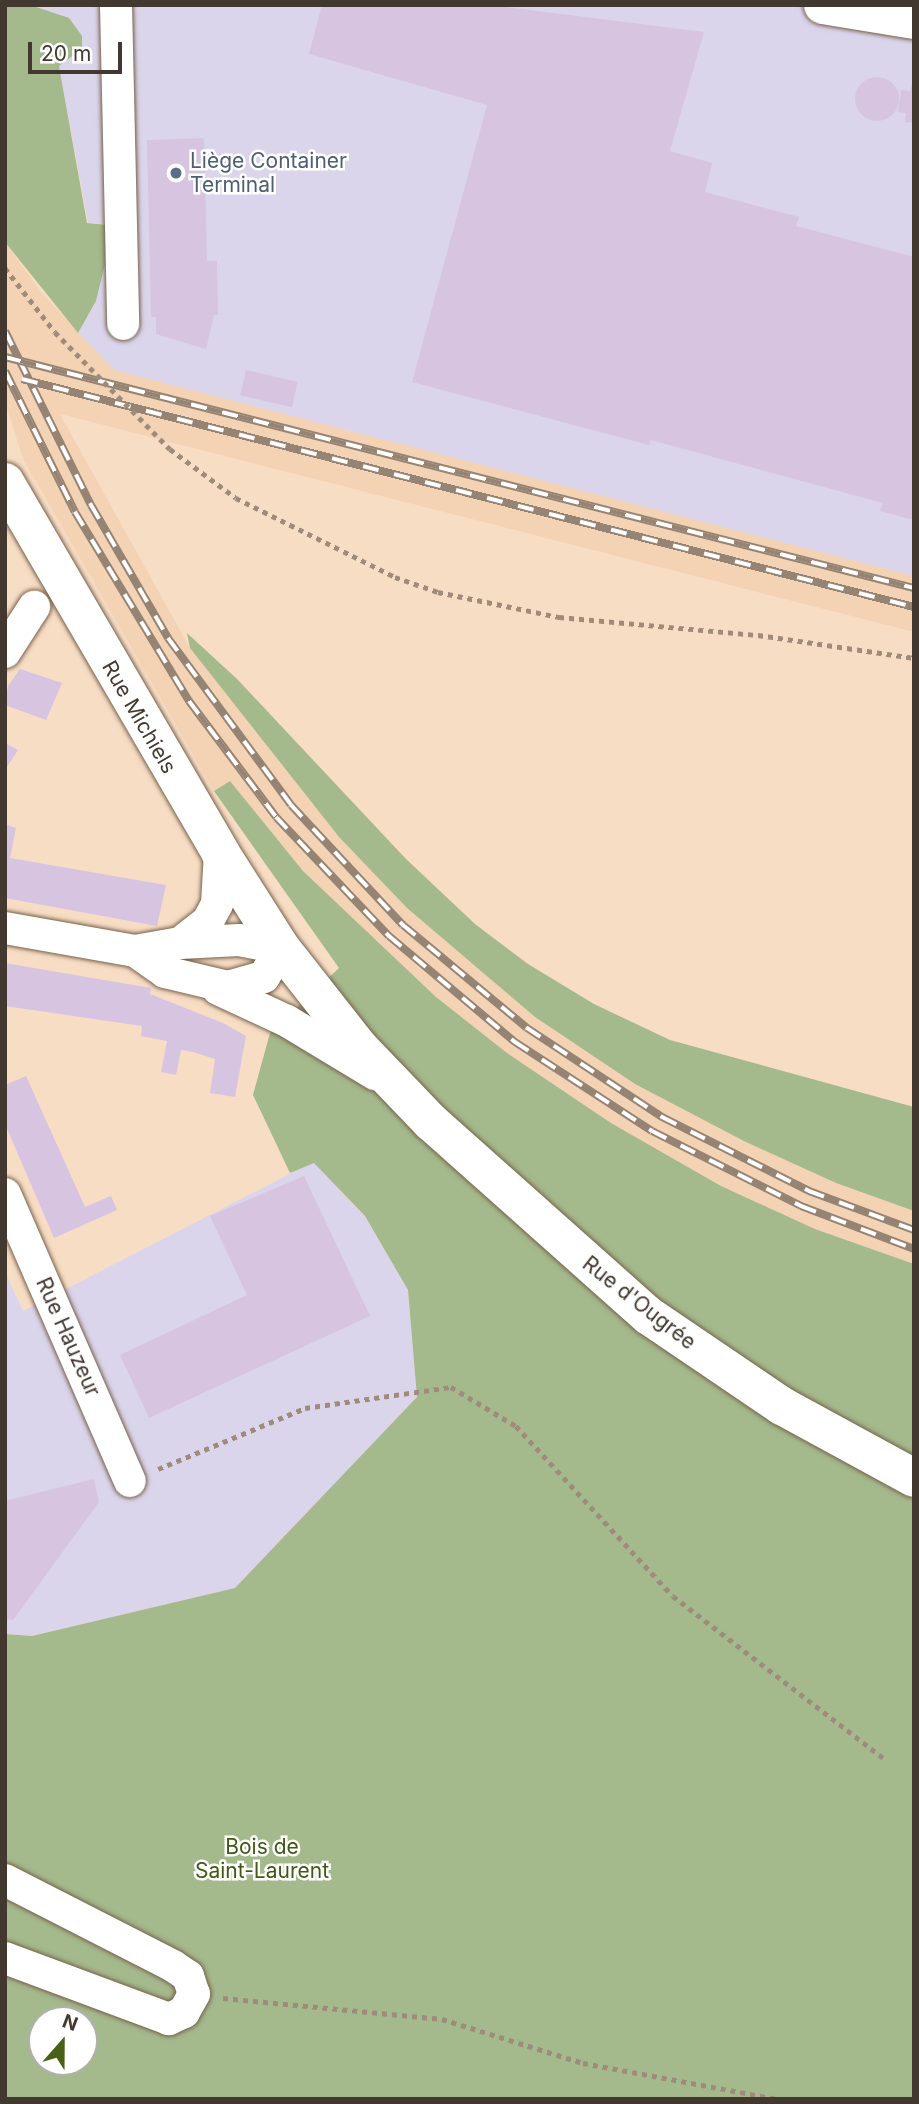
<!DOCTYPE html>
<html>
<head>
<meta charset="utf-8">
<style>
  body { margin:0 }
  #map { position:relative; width:919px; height:2104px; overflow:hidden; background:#f8ddc5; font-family:Inter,sans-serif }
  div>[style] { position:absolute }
  .built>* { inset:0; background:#f4d3b5 }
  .industrial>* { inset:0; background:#dad5eb }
  .green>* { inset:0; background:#a4b98c }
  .building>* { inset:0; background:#d6c4e1; transform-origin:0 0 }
  .round { border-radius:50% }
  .path>* { height:4.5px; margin-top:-2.25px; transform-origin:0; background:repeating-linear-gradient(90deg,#9e8b7b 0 5px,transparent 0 10px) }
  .roads { filter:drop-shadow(0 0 2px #78614b) drop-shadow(0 0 2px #78614b) }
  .minor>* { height:32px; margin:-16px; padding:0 16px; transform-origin:16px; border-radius:16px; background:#fff }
  .tertiary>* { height:38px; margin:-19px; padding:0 19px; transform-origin:19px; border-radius:19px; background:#fff }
  .primary>* { height:38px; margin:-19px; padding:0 19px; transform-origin:19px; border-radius:19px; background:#fff }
  .rail>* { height:8px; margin-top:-4px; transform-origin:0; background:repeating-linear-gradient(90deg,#fff 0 16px,#958373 0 32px); box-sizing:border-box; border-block:2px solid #958373 }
  .path-bridge>* { height:4.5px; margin-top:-2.25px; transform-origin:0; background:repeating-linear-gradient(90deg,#9e8b7b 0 5px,transparent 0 10px) }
  .dots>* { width:19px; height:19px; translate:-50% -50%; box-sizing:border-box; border:4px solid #fff; border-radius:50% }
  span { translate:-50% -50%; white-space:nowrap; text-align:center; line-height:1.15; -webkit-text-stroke:5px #fff; paint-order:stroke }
  .service-label { font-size:21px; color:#4e5e75 }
  .left { translate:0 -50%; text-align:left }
  .street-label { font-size:21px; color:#43382f }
  .park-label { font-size:21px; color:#405a15 }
  .frame { position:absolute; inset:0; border:7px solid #43382f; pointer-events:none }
  .north { position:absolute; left:28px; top:2006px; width:70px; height:70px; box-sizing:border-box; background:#fff; border:2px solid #b4afac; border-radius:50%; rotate:21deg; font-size:19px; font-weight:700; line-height:28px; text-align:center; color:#43382f }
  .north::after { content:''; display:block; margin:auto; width:24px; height:32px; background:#476214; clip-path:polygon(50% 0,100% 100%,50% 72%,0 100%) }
  .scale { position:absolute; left:28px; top:42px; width:94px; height:32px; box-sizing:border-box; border:4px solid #43382f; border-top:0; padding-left:9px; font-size:21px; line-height:24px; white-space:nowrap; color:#43382f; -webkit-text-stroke:5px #fff; paint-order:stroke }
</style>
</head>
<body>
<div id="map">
  <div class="built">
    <div style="clip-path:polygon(5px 242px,42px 293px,114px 370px,914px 576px,914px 632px,60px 414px,190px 648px,339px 837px,407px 908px,535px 1017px,635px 1084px,836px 1183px,914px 1211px,914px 1264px,815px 1229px,721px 1186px,611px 1123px,507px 1053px,436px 997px,303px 871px,230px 781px,214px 791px,23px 459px,5px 402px)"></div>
  </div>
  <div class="industrial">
    <div style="clip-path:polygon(30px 5px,914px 5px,914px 576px,114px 370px,78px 333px,96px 301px,106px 224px,88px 223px,59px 66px,82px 49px)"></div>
    <div style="clip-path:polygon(313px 1162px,365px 1216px,408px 1290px,417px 1397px,235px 1588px,32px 1636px,5px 1634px,5px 1272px,23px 1311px)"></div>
  </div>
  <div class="green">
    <div style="clip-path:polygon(5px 5px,30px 5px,69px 18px,82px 36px,82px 49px,59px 66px,87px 223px,107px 225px,105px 264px,96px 301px,78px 333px,5px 242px)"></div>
    <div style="clip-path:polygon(187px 633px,237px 679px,406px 859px,475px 924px,528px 964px,594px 1004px,670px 1040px,914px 1107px,914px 1211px,836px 1183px,744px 1141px,635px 1084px,535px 1017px,407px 908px,339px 837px,190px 648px)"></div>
    <div style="clip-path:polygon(evenodd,230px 781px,303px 871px,436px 997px,507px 1053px,611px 1123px,721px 1186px,815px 1229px,914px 1264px,914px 2099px,5px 2099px,5px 1634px,32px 1636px,235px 1588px,417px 1397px,408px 1290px,365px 1216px,314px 1163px,290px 1173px,253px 1095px,270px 1033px,339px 968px,214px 791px,230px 781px,42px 2020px,84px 2020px,84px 2062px,42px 2062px,42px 2020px)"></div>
  </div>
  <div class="building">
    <div style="clip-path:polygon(322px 5px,506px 7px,704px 32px,670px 151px,712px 163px,705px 192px,799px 217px,796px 226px,914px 257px,914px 520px,880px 511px,883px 503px,651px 440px,649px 445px,412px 382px,487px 105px,309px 54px)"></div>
    <div style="clip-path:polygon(914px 76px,914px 123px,905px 122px,906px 113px,898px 112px,901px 90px,910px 91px)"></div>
    <div class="round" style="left:855px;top:77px;width:44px;height:44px"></div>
    <div style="clip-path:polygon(204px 138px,207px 261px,217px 261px,218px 315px,214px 315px,206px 349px,156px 334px,156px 317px,151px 317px,147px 140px)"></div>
    <div style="left:246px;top:370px;width:53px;height:26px;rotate:13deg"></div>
    <div style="clip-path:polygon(20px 669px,62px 683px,46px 720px,5px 705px,8px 686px)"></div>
    <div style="clip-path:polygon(5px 743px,18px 750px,5px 770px)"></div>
    <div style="clip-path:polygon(5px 824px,16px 828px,10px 858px,166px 885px,157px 926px,5px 898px)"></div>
    <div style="clip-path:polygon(5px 963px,151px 988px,150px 994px,223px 1023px,246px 1036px,235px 1097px,210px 1093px,215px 1059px,193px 1052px,181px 1050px,176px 1075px,161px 1072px,167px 1041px,141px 1036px,142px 1026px,5px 1006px)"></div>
    <div style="clip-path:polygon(26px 1076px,85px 1207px,111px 1196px,117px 1210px,54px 1238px,5px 1124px,5px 1085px)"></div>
    <div style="clip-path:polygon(304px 1176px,370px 1316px,149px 1418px,120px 1355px,247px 1295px,210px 1216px)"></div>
    <div style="clip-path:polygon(94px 1479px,99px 1502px,13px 1620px,5px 1619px,5px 1501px)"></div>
  </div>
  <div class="path">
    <div style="left:5px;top:268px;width:81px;rotate:52deg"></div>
    <div style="left:170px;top:449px;width:82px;rotate:36.6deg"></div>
    <div style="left:236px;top:498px;width:178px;rotate:26.4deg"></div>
    <div style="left:395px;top:577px;width:46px;rotate:19.2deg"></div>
    <div style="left:438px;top:592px;width:124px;rotate:11.7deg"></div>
    <div style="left:559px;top:617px;width:200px;rotate:5.2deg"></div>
    <div style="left:758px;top:635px;width:158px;rotate:8.4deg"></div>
    <div style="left:158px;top:1469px;width:159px;rotate:-22.5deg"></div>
    <div style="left:305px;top:1408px;width:148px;rotate:-8.2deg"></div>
    <div style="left:451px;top:1387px;width:76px;rotate:31deg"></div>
    <div style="left:516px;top:1426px;width:231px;rotate:47.3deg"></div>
    <div style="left:673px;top:1596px;width:267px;rotate:37.6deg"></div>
    <div style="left:223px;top:1998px;width:220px;rotate:5.5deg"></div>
    <div style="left:442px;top:2019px;width:148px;rotate:17.3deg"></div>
    <div style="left:583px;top:2063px;width:198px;rotate:10.5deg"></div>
  </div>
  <div class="roads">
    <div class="minor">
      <div style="left:116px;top:5px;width:319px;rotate:88.7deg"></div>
      <div style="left:5px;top:652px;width:54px;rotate:-57.2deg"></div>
      <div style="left:5px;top:928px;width:132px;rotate:10deg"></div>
      <div style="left:135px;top:951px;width:46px;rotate:-10.1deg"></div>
      <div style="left:180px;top:943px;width:36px;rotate:-38deg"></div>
      <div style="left:208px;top:921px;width:19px;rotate:-62deg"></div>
      <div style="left:217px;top:904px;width:52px;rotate:-86.7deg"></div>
      <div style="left:135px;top:951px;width:37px;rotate:35deg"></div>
      <div style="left:165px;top:972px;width:65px;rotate:13.4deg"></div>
      <div style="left:228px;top:987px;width:37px;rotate:-16deg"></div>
      <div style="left:264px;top:977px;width:34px;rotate:-60deg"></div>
      <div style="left:281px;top:948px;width:43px;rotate:-169.2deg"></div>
      <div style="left:239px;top:940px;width:59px;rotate:177.1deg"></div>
      <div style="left:218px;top:989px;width:76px;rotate:24.9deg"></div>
      <div style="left:287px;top:1021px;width:103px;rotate:31.1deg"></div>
      <div style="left:5px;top:1194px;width:313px;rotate:66.5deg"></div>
      <div style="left:5px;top:1880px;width:189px;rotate:27.1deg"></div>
      <div style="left:173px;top:1966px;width:18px;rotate:34deg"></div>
      <div style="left:188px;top:1976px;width:19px;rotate:72deg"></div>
      <div style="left:194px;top:1994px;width:21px;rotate:119deg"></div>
      <div style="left:184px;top:2012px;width:17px;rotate:155deg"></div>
      <div style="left:169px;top:2019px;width:175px;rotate:-159.6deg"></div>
    </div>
    <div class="tertiary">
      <div style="left:823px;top:5px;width:92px;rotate:9.4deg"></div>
    </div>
    <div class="primary">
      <div style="left:5px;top:482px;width:428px;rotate:59.8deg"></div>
      <div style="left:220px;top:852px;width:114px;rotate:57.6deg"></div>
      <div style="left:281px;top:948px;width:126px;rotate:51.8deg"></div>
      <div style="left:359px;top:1047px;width:104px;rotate:46.2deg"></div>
      <div style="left:431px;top:1122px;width:292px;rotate:41.7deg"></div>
      <div style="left:649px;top:1316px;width:161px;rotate:34.1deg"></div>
      <div style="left:782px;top:1406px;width:150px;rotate:28.6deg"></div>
    </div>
  </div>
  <div class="rail">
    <div style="left:5px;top:331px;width:194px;rotate:63.7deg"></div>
    <div style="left:91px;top:505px;width:154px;rotate:59.9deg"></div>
    <div style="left:168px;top:638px;width:207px;rotate:53.6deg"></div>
    <div style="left:291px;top:805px;width:164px;rotate:47deg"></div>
    <div style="left:403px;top:925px;width:161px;rotate:39.7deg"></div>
    <div style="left:527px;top:1028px;width:162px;rotate:33.4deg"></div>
    <div style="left:662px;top:1117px;width:165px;rotate:26.7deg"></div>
    <div style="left:809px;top:1191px;width:112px;rotate:20.4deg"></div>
    <div style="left:5px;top:357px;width:938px;rotate:14.26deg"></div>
    <div style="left:5px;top:371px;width:157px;rotate:63.6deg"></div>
    <div style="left:75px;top:512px;width:221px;rotate:58.9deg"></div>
    <div style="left:189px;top:701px;width:145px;rotate:53.1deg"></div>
    <div style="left:276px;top:817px;width:164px;rotate:46.5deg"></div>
    <div style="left:389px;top:936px;width:165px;rotate:40.1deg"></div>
    <div style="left:515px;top:1042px;width:163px;rotate:33deg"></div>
    <div style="left:652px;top:1131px;width:167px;rotate:26.7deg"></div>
    <div style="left:801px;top:1206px;width:121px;rotate:20.8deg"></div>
    <div style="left:22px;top:379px;width:921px;rotate:14.34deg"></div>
  </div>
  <div class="path-bridge">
    <div style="left:55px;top:332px;width:164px;rotate:45.5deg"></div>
  </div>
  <div class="dots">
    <div style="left:176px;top:173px;background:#5c6f8a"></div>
  </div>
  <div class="service-label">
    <span class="left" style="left:190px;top:173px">Liège Container<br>Terminal</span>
  </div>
  <div class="street-label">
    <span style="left:139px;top:717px;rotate:60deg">Rue Michiels</span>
    <span style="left:639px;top:1303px;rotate:38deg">Rue d'Ougrée</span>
    <span style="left:68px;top:1337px;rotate:66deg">Rue Hauzeur</span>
  </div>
  <div class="park-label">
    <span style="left:262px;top:1859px">Bois de<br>Saint-Laurent</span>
  </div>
  <div class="frame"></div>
  <div class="north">N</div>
  <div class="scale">20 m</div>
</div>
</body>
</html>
